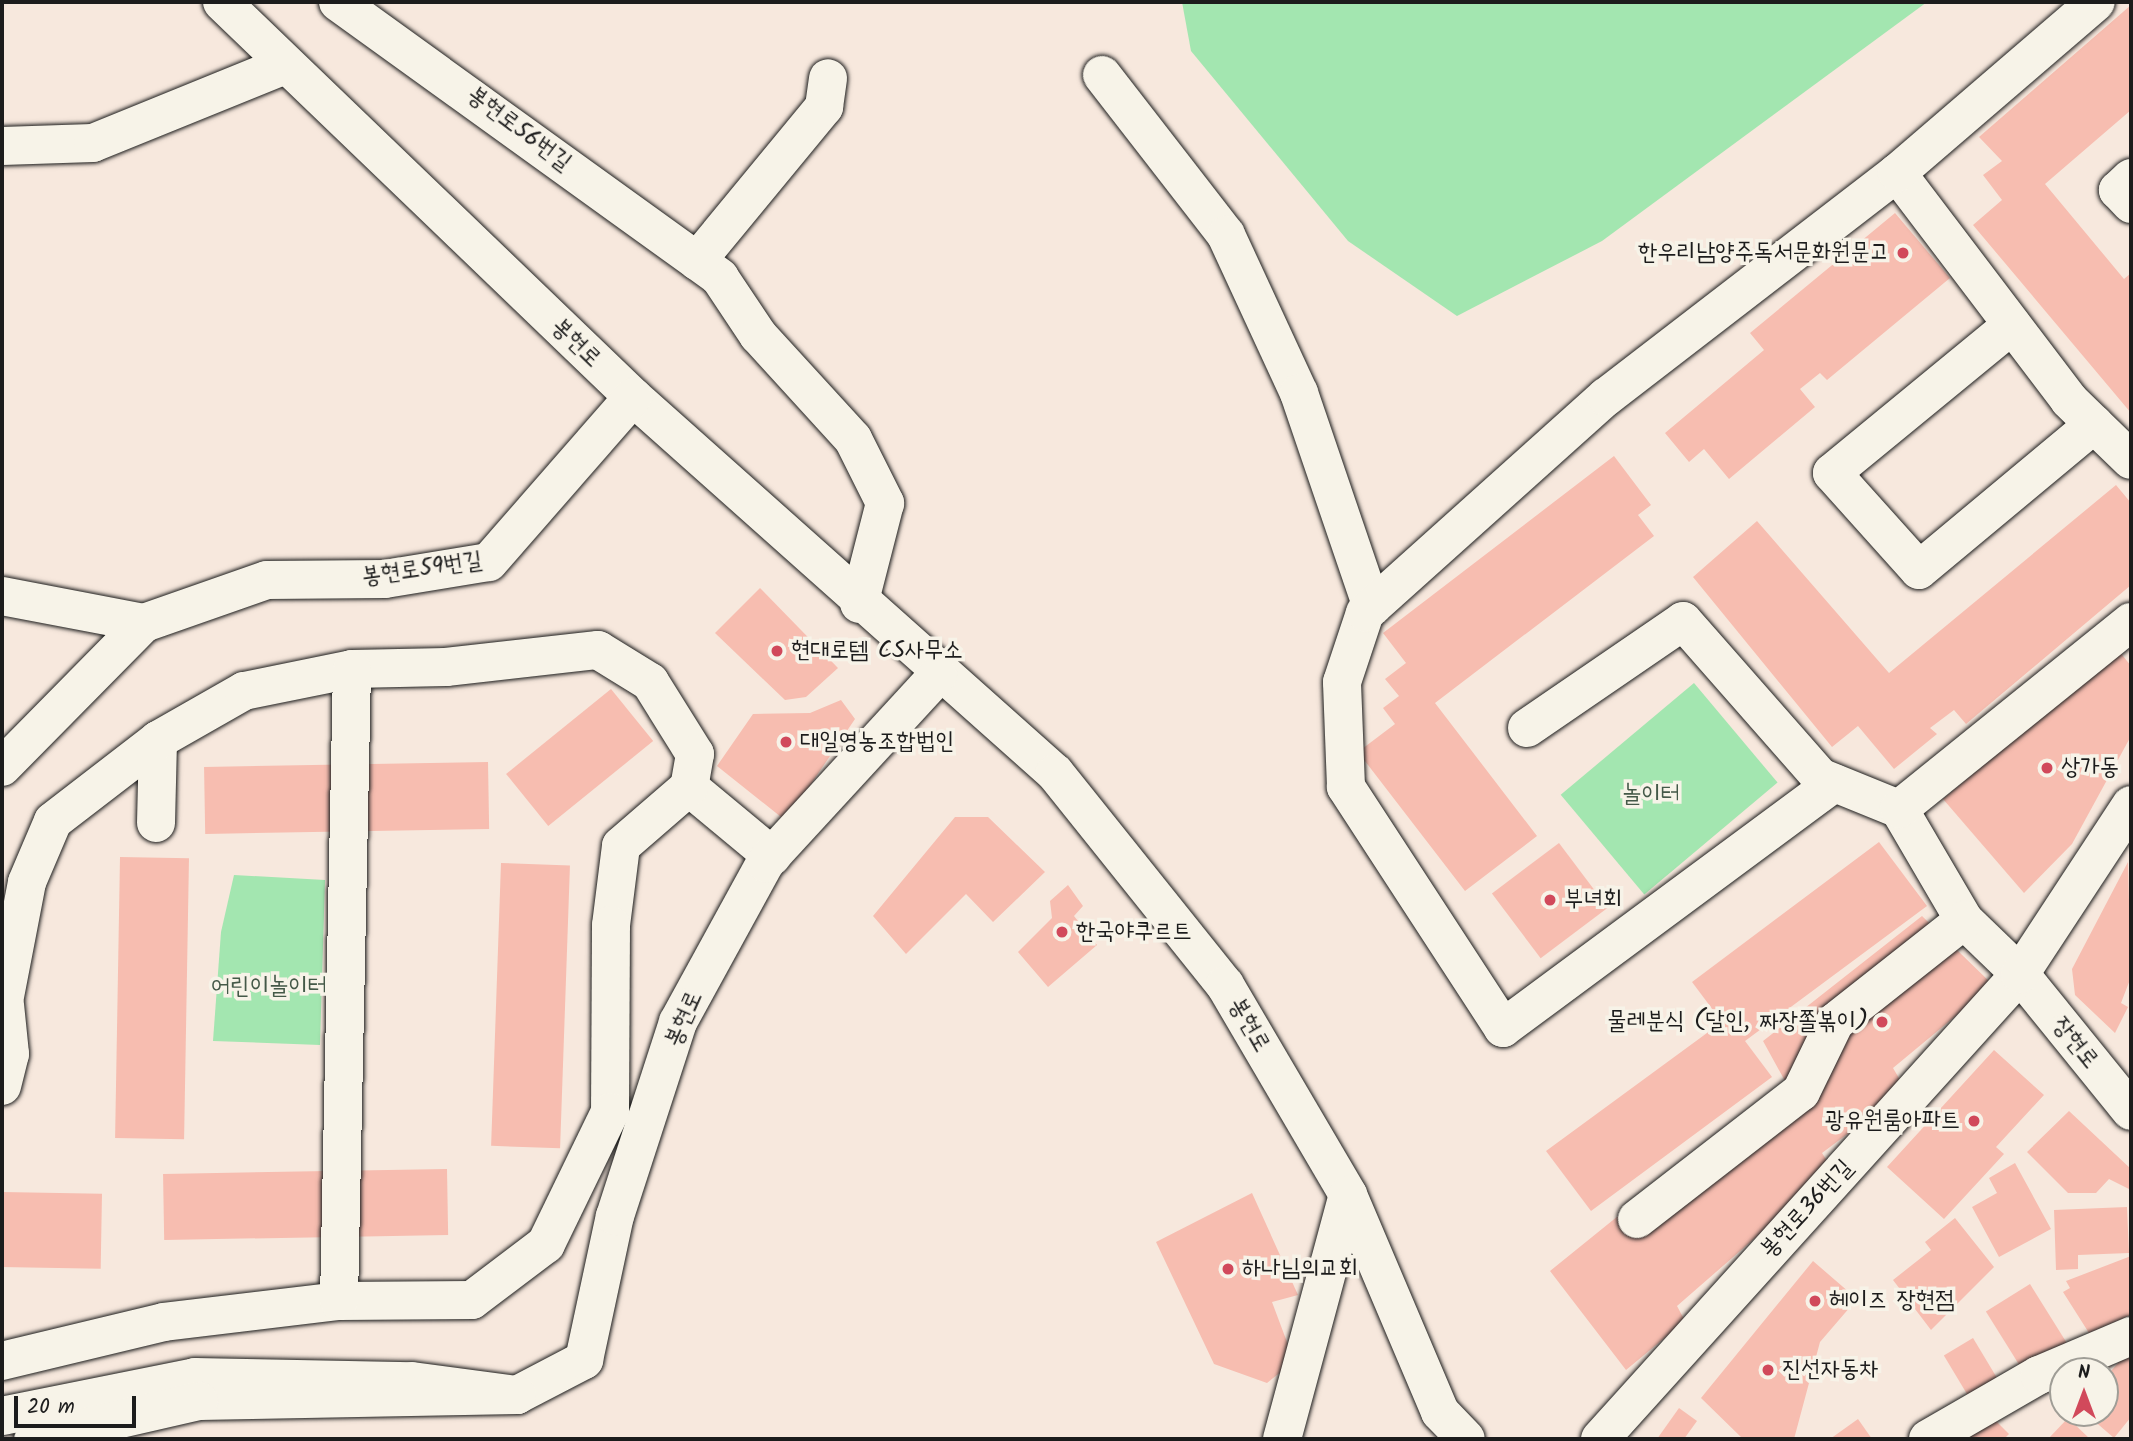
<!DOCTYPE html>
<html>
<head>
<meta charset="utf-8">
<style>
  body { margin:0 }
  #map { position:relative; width:2133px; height:1441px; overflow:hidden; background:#f7e8dd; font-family:Kalam,"Poor Story",sans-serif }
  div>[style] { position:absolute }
  .green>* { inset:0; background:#a3e6b0; transform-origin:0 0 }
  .building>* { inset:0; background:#f7bdb0; transform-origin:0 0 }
  .roads { filter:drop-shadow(0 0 2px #1c1c1c) drop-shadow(0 0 2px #1c1c1c) }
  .minor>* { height:38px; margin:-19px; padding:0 19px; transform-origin:19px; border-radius:19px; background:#f7f3e8 }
  .dots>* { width:19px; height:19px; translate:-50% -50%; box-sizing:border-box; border:4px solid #f7f3e8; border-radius:50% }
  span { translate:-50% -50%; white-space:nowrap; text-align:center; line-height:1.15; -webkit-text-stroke:7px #f7f3e8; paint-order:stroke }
  .street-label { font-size:24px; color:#1c1c1c }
  .poi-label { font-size:24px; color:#1c1c1c }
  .right { translate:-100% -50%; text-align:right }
  .left { translate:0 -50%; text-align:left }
  .park-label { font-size:24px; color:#445948 }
  .frame { position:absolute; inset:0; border:4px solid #1c1c1c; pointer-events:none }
  .north { position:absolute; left:2049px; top:1357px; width:70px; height:70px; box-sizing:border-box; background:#f7f3e8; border:2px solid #9f9d96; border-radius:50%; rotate:0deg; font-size:19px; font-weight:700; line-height:28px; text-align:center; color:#1c1c1c }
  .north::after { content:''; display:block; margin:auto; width:24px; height:32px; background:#d1495b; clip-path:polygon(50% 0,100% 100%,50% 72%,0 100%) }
  .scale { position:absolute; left:14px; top:1396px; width:122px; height:32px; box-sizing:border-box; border:4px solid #1c1c1c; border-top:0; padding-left:9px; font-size:21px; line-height:24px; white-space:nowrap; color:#1c1c1c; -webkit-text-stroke:5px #f7f3e8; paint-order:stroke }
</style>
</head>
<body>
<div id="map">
  <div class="green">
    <div style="clip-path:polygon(1182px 2px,1927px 2px,1602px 241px,1457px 316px,1348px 241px,1191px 51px)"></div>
    <div style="left:1694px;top:683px;width:130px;height:174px;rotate:50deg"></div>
    <div style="clip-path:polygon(234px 875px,325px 880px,320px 1045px,213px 1041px,221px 932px)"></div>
  </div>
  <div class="building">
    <div style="clip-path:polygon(2131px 5px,2131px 110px,2045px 184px,2124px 279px,2131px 273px,2131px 413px,1973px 225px,2002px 200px,1983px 175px,2002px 161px,1979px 137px)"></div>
    <div style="clip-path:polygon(1895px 213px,1950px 278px,1827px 380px,1820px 373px,1800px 389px,1815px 407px,1729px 479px,1704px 449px,1689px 462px,1665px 433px,1764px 350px,1750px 333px)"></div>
    <div style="clip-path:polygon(1614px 456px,1651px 505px,1638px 515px,1654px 536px,1435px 703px,1537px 836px,1465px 891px,1358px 752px,1395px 724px,1383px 708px,1399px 696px,1385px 679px,1406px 663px,1383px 633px)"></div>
    <div style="clip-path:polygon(2116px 485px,2131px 503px,2131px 585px,1966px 724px,1954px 710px,1930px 728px,1937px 734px,1894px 769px,1858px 726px,1832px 747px,1693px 577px,1757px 521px,1889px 673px)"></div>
    <div style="clip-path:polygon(760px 588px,838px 668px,806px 697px,785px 700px,715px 633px)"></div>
    <div style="clip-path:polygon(2119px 651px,2131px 666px,2131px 736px,2072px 844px,2024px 893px,1943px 799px)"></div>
    <div style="left:611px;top:689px;width:67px;height:135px;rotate:51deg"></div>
    <div style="clip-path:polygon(841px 700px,855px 719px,786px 821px,717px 766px,753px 714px,810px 713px)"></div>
    <div style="left:488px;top:762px;width:67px;height:284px;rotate:89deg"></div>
    <div style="clip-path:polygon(955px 817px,988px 817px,1045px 872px,993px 922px,966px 894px,906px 954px,873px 916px)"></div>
    <div style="clip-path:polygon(1879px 842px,1927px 906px,1745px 1041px,1772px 1077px,1591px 1211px,1546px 1151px,1722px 1022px,1692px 982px)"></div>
    <div style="left:1559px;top:843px;width:81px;height:84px;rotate:53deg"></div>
    <div style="left:120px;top:857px;width:69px;height:281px;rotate:1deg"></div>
    <div style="clip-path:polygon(2128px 862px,2131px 977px,2121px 1003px,2128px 1007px,2115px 1033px,2075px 995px,2072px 969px)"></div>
    <div style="left:501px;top:863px;width:69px;height:283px;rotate:2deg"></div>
    <div style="clip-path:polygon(1068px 885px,1083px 906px,1074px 916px,1097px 945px,1048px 987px,1018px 952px,1052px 918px,1050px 901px)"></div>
    <div style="clip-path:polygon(1922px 916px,1993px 985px,1893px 1068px,1906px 1090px,1822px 1153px,1833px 1170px,1677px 1306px,1685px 1321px,1626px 1370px,1550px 1271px,1785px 1081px,1763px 1041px)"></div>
    <div style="clip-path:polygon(1994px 1050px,2044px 1095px,1996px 1147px,2004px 1154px,1944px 1219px,1887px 1167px)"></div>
    <div style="clip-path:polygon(2069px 1111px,2131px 1169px,2131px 1190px,2109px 1179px,2096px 1193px,2068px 1193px,2027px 1152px)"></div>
    <div style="clip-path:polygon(2015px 1163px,2051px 1229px,1999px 1257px,1972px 1207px,1997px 1193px,1989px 1178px)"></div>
    <div style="left:447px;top:1169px;width:66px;height:284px;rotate:89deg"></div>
    <div style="left:2px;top:1192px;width:100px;height:75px;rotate:1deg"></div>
    <div style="clip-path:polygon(1252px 1193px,1298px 1295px,1272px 1302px,1290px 1350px,1282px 1371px,1267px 1383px,1214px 1364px,1156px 1242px)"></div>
    <div style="clip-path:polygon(2127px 1207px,2129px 1253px,2078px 1255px,2078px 1269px,2056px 1270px,2054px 1210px)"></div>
    <div style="clip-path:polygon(1955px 1218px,1994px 1267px,1931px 1330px,1893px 1280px,1931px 1250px,1925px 1242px)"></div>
    <div style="clip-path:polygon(2131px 1256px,2131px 1315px,2089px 1333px,2063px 1292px,2070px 1288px,2066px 1281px)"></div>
    <div style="clip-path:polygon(1813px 1261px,1857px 1299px,1820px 1342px,1794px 1439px,1743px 1439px,1701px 1398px)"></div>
    <div style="left:2030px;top:1284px;width:78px;height:52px;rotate:58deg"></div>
    <div style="left:1973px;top:1338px;width:56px;height:34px;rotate:59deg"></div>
    <div style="clip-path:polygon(2131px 1348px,2131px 1417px,2114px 1438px,2085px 1413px,2105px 1413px,2105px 1378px)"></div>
    <div style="clip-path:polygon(1679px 1408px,1697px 1421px,1684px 1439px,1657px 1439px)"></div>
    <div style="clip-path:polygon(1983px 1408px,2009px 1434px,2004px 1439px,1949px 1439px)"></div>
    <div style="clip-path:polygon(2068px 1418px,2090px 1439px,2048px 1439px)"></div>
    <div style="clip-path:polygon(1858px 1419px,1872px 1439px,1830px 1439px)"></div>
  </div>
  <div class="roads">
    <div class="minor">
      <div style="left:222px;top:2px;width:570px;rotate:43.86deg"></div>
      <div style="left:633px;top:397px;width:565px;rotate:41.7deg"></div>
      <div style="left:1055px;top:773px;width:272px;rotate:51.3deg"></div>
      <div style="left:1225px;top:985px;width:243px;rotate:59.6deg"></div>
      <div style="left:1348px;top:1195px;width:236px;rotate:67deg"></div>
      <div style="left:1440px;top:1412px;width:37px;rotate:46deg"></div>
      <div style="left:338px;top:2px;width:471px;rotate:35.8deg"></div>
      <div style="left:720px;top:278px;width:69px;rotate:56.3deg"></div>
      <div style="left:758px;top:335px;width:141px;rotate:47.6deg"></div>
      <div style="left:853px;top:439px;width:72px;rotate:63.4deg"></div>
      <div style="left:885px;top:503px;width:104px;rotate:104.4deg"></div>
      <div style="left:1102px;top:75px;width:202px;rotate:52.2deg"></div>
      <div style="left:1226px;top:235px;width:174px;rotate:65.2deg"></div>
      <div style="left:1299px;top:393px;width:226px;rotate:71.2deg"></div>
      <div style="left:2px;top:146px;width:91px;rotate:-1.9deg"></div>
      <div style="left:93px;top:143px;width:207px;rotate:-22.1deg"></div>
      <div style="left:1897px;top:173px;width:285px;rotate:52.8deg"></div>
      <div style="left:2069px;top:400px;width:86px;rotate:44.1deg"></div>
      <div style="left:2131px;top:178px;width:18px;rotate:137deg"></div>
      <div style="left:2118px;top:190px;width:19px;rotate:47deg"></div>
      <div style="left:697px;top:261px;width:200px;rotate:-50.5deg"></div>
      <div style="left:824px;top:107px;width:29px;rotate:-82deg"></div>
      <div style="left:2012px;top:325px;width:233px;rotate:140.6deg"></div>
      <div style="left:1832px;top:473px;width:130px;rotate:48.1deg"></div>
      <div style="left:1919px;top:570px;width:228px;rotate:-39.8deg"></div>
      <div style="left:2px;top:596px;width:145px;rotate:10.8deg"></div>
      <div style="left:1527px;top:728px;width:189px;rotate:-34.4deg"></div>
      <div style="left:1683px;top:621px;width:208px;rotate:48.7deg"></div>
      <div style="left:1820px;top:777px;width:85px;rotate:22.1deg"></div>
      <div style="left:1899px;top:809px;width:129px;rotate:59.6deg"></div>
      <div style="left:1964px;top:920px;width:78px;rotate:44deg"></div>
      <div style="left:2020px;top:974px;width:176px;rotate:51deg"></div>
      <div style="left:2px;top:767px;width:202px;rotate:-45.4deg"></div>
      <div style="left:144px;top:623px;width:130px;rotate:-19.3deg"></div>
      <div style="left:267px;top:580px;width:118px;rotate:-0.5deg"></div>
      <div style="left:385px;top:579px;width:105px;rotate:-9.3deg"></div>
      <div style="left:489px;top:562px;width:219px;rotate:-48.9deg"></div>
      <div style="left:1834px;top:783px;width:412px;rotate:143.5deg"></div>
      <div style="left:1503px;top:1028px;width:288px;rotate:-123.1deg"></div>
      <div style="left:1346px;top:787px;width:105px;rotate:-92.2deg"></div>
      <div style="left:1342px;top:682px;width:73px;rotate:-71.6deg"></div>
      <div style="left:1365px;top:613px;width:324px;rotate:-41.9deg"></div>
      <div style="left:1606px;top:397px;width:367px;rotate:-37.6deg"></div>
      <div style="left:1897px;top:173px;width:262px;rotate:-40.7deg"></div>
      <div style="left:689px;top:787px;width:108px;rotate:39.7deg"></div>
      <div style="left:1899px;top:809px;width:298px;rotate:-38.9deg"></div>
      <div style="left:156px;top:823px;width:83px;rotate:-88.6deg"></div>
      <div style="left:2px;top:1012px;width:132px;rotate:-79.1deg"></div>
      <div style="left:27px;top:882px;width:66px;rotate:-66.9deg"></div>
      <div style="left:53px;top:821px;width:133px;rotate:-37.6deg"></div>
      <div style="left:158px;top:740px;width:99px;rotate:-29.7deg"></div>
      <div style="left:244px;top:691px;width:110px;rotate:-11.5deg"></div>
      <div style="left:352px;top:669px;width:94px;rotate:-1.2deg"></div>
      <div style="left:446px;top:667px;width:153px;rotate:-6.4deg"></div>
      <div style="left:598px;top:650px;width:61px;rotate:31.6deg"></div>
      <div style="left:650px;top:682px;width:85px;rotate:58deg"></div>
      <div style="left:695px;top:754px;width:34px;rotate:100deg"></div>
      <div style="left:689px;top:787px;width:90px;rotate:139.1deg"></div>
      <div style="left:621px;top:846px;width:80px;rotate:97.2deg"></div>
      <div style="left:611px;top:925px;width:187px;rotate:90.3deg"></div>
      <div style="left:610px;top:1112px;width:147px;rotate:115.9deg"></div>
      <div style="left:546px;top:1244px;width:93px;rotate:142.9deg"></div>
      <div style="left:472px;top:1300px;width:133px;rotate:179.6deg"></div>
      <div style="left:339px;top:1301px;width:176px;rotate:173.2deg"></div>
      <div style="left:164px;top:1322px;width:167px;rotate:166.5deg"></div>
      <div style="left:2px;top:1086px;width:33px;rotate:-76deg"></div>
      <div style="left:10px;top:1054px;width:49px;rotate:-95.8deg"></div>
      <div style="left:1637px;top:1219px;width:207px;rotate:-37.8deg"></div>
      <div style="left:1801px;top:1092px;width:78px;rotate:-64.1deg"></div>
      <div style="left:1835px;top:1022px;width:164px;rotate:-38.3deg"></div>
      <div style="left:339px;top:1301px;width:632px;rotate:-88.82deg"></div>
      <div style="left:517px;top:1395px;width:76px;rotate:-27.6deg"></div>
      <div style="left:584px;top:1360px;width:147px;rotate:-77.9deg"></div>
      <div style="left:615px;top:1216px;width:204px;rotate:-72deg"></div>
      <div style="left:678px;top:1022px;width:181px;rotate:-61.3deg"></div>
      <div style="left:765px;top:863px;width:255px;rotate:-47.4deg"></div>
      <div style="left:2px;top:1416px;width:197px;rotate:-11.4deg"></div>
      <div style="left:195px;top:1377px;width:217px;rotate:1.1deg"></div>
      <div style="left:412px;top:1381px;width:106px;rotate:7.6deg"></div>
      <div style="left:517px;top:1395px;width:318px;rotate:178.9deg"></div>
      <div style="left:199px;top:1401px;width:170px;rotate:167.1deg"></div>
      <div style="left:1282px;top:1439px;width:253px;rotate:-74.9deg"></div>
      <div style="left:1600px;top:1439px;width:627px;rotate:-47.91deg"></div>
      <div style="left:2020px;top:974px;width:202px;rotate:-56.7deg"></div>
      <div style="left:1928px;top:1439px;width:128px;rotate:-30deg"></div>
      <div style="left:2039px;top:1375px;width:100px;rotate:-23deg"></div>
    </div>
  </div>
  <div class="dots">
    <div style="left:1903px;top:253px;background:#d1495b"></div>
    <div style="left:777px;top:651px;background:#d1495b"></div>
    <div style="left:786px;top:742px;background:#d1495b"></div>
    <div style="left:2047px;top:768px;background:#d1495b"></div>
    <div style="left:1550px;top:900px;background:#d1495b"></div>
    <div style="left:1062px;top:932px;background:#d1495b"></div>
    <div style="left:1882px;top:1022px;background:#d1495b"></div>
    <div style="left:1974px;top:1121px;background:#d1495b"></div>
    <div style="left:1228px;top:1269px;background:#d1495b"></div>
    <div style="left:1815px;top:1301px;background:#d1495b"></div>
    <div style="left:1768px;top:1370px;background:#d1495b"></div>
  </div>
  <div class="street-label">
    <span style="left:519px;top:129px;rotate:37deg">봉현로56번길</span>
    <span style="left:576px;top:343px;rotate:44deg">봉현로</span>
    <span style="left:422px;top:569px;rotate:-8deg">봉현로59번길</span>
    <span style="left:684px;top:1019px;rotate:-66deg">봉현로</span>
    <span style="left:1249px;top:1025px;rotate:60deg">봉현로</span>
    <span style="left:2075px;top:1043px;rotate:51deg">장현로</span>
    <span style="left:1807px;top:1209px;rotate:-47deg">봉현로36번길</span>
  </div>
  <div class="poi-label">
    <span class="right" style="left:1889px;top:253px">한우리남양주독서문화원문고</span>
    <span class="left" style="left:791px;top:651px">현대로템 CS사무소</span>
    <span class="left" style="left:800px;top:742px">대일영농조합법인</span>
    <span class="left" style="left:2061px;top:768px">상가동</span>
    <span class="left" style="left:1564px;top:900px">부녀회</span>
    <span class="left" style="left:1076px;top:932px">한국야쿠르트</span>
    <span class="right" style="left:1868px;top:1022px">물레분식 (달인, 짜장쫄볶이)</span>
    <span class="right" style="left:1960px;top:1121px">광유원룸아파트</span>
    <span class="left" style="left:1242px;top:1269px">하나님의교회</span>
    <span class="left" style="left:1829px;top:1301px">헤이즈 장현점</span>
    <span class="left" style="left:1782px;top:1370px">진선자동차</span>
  </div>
  <div class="park-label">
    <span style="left:1651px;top:795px">놀이터</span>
    <span style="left:269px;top:987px">어린이놀이터</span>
  </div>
  <div class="frame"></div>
  <div class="north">N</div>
  <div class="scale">20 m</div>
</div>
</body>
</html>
